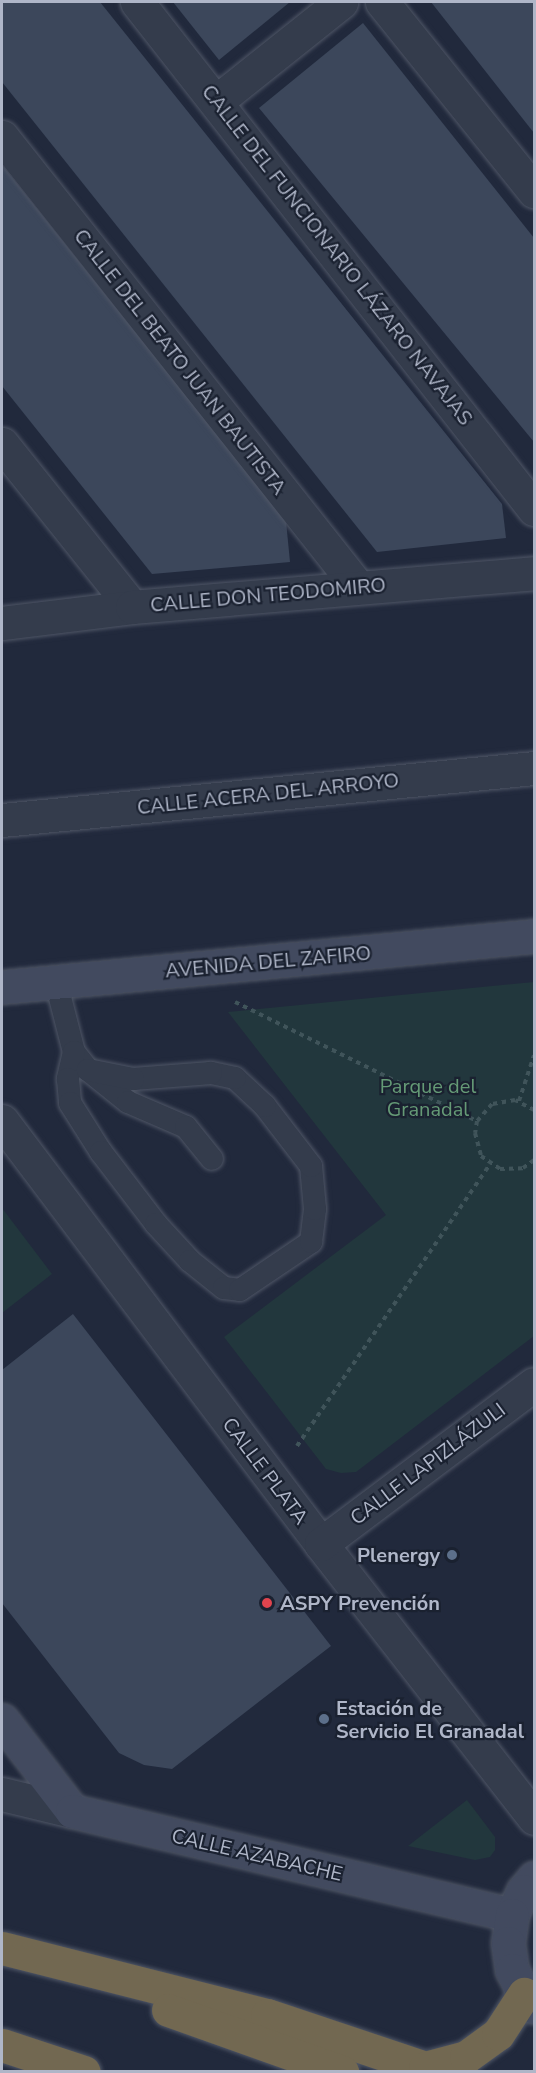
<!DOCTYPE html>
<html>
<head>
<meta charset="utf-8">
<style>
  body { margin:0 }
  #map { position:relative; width:536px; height:2073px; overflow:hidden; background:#21293c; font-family:"Nunito Sans",sans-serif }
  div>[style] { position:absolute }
  .green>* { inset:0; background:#22373d }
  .building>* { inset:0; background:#3c475b }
  .path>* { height:4px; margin-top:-2px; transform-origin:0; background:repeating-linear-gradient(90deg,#40545a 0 4.5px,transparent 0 9px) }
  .roads { filter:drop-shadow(0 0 2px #4f5666) drop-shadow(0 0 2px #4f5666) }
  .lane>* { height:22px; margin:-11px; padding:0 11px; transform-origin:11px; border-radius:11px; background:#343c4c }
  .street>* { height:33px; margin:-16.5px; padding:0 16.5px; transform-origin:16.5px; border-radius:16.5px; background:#343c4c }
  .secondary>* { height:33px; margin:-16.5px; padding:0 16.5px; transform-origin:16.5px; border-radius:16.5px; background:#424a5f }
  .highway>* { height:33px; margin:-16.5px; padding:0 16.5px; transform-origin:16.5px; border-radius:16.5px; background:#726851 }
  .dots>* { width:16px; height:16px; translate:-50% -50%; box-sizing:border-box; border:3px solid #1a2130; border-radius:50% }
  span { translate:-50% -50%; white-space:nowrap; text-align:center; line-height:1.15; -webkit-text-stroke:4.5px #1a2130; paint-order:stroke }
  .street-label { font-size:20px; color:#afb6c8 }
  .park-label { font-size:20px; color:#659a76 }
  .poi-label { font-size:20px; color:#afb6c8; font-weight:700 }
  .right { translate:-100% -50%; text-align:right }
  .left { translate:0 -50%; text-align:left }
  .frame { position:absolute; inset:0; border:3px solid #afb6c8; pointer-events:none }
</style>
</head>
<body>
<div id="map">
  <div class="green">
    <div style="clip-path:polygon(534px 982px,534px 1336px,356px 1472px,341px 1473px,326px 1469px,224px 1337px,386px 1215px,228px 1012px)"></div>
    <div style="clip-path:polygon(2px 1208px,52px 1274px,2px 1313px)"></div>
    <div style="clip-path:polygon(467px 1800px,495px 1837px,495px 1850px,490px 1857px,475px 1860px,408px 1846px)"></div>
  </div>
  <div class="building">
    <div style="clip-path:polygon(2px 2px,100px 2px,502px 504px,506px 538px,377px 552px,2px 82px)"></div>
    <div style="clip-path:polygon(173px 2px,290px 2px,219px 60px)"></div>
    <div style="clip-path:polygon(431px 2px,534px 2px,534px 133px)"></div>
    <div style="clip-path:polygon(363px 23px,534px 238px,534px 442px,259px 108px)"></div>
    <div style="clip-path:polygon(2px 165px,286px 521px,290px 562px,152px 574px,2px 386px)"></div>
    <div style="clip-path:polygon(73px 1314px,331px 1646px,172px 1769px,144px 1765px,119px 1753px,2px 1603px,2px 1370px)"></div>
  </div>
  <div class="path">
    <div style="left:235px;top:1002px;width:270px;rotate:26.2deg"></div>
    <div style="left:519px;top:1101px;width:48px;rotate:-71.9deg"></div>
    <div style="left:534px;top:1110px;width:21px;rotate:-152deg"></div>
    <div style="left:515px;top:1100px;width:23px;rotate:170deg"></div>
    <div style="left:492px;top:1104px;width:23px;rotate:131deg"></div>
    <div style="left:477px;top:1121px;width:12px;rotate:99deg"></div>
    <div style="left:475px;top:1133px;width:24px;rotate:75deg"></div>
    <div style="left:481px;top:1156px;width:23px;rotate:34deg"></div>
    <div style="left:500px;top:1169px;width:23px;rotate:-2deg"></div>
    <div style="left:523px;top:1168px;width:14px;rotate:-36deg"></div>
    <div style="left:297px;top:1446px;width:342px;rotate:-55.6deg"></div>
  </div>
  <div class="roads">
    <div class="lane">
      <div style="left:56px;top:982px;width:72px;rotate:75.6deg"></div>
      <div style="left:74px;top:1052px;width:23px;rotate:52deg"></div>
      <div style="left:88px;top:1070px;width:51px;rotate:38.7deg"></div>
      <div style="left:128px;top:1102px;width:63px;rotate:23.3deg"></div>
      <div style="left:186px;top:1127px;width:41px;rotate:50.9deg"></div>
      <div style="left:74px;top:1052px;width:28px;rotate:103deg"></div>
      <div style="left:68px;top:1079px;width:24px;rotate:85deg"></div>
      <div style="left:70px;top:1103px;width:58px;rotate:57.7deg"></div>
      <div style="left:101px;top:1152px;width:91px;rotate:52.6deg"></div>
      <div style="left:156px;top:1224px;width:50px;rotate:47.4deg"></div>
      <div style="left:190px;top:1261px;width:43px;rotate:38.5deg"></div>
      <div style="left:224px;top:1288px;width:16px;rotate:7deg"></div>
      <div style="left:240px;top:1290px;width:86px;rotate:-34.1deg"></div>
      <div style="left:311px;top:1242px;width:33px;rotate:-83deg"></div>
      <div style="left:315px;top:1209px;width:43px;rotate:-95.3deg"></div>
      <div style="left:311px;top:1166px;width:76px;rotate:-127.5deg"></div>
      <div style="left:265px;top:1106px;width:41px;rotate:-137deg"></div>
      <div style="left:235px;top:1078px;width:25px;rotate:-168deg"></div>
      <div style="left:211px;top:1073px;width:78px;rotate:175.6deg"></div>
      <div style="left:133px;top:1079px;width:46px;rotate:-168.7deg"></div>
    </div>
    <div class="street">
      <div style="left:137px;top:2px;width:644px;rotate:51.94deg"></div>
      <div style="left:382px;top:2px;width:243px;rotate:51.2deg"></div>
      <div style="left:217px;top:101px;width:159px;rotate:-38.6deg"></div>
      <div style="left:2px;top:137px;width:574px;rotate:51.65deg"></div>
      <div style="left:2px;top:444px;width:208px;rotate:51.4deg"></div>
      <div style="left:2px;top:623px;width:131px;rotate:-7deg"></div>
      <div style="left:132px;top:607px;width:403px;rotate:-4.8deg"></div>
      <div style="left:2px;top:820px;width:535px;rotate:-5.58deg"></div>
      <div style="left:2px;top:1121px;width:530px;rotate:52.98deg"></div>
      <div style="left:321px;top:1544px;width:347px;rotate:52.1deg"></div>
      <div style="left:321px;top:1544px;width:266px;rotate:-36.9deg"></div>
      <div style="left:2px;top:1794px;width:72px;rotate:13.7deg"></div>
    </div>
    <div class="secondary">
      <div style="left:2px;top:987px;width:534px;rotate:-5.48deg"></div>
      <div style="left:2px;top:1720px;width:115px;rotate:52.4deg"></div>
      <div style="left:72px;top:1811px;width:452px;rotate:13.3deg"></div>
      <div style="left:534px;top:1878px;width:17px;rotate:130deg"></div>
      <div style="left:523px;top:1891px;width:26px;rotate:115deg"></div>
      <div style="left:512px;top:1915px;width:28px;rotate:98deg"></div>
      <div style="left:508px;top:1943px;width:27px;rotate:82deg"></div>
      <div style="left:512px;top:1970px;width:27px;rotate:63deg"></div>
      <div style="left:524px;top:1994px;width:16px;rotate:52deg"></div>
    </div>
    <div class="highway">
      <div style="left:2px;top:1948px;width:273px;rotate:14.2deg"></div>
      <div style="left:267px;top:2015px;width:167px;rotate:18.5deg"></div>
      <div style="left:425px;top:2068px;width:42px;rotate:-15deg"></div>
      <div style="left:466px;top:2057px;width:39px;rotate:-36deg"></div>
      <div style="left:498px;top:2034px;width:48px;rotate:-57deg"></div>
      <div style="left:168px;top:2010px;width:185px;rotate:19.6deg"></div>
      <div style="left:2px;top:2045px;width:86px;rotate:18.2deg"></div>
    </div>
  </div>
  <div class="dots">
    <div style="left:452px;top:1555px;background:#5c6f8a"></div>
    <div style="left:267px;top:1603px;background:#e0444e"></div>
    <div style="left:324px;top:1719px;background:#5c6f8a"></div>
  </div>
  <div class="street-label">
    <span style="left:337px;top:255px;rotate:52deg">CALLE DEL FUNCIONARIO LÁZARO NAVAJAS</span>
    <span style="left:180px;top:362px;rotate:52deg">CALLE DEL BEATO JUAN BAUTISTA</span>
    <span style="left:268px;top:595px;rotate:-5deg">CALLE DON TEODOMIRO</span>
    <span style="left:268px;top:794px;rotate:-6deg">CALLE ACERA DEL ARROYO</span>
    <span style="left:268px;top:962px;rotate:-5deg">AVENIDA DEL ZAFIRO</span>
    <span style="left:428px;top:1464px;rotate:-37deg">CALLE LAPIZLÁZULI</span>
    <span style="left:265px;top:1471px;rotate:53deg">CALLE PLATA</span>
    <span style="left:257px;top:1855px;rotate:13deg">CALLE AZABACHE</span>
  </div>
  <div class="park-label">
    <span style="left:428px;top:1098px">Parque del<br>Granadal</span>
  </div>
  <div class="poi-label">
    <span class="right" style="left:440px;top:1555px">Plenergy</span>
    <span class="left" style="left:280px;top:1603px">ASPY Prevención</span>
    <span class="left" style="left:336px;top:1720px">Estación de<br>Servicio El Granadal</span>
  </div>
  <div class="frame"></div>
</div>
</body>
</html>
